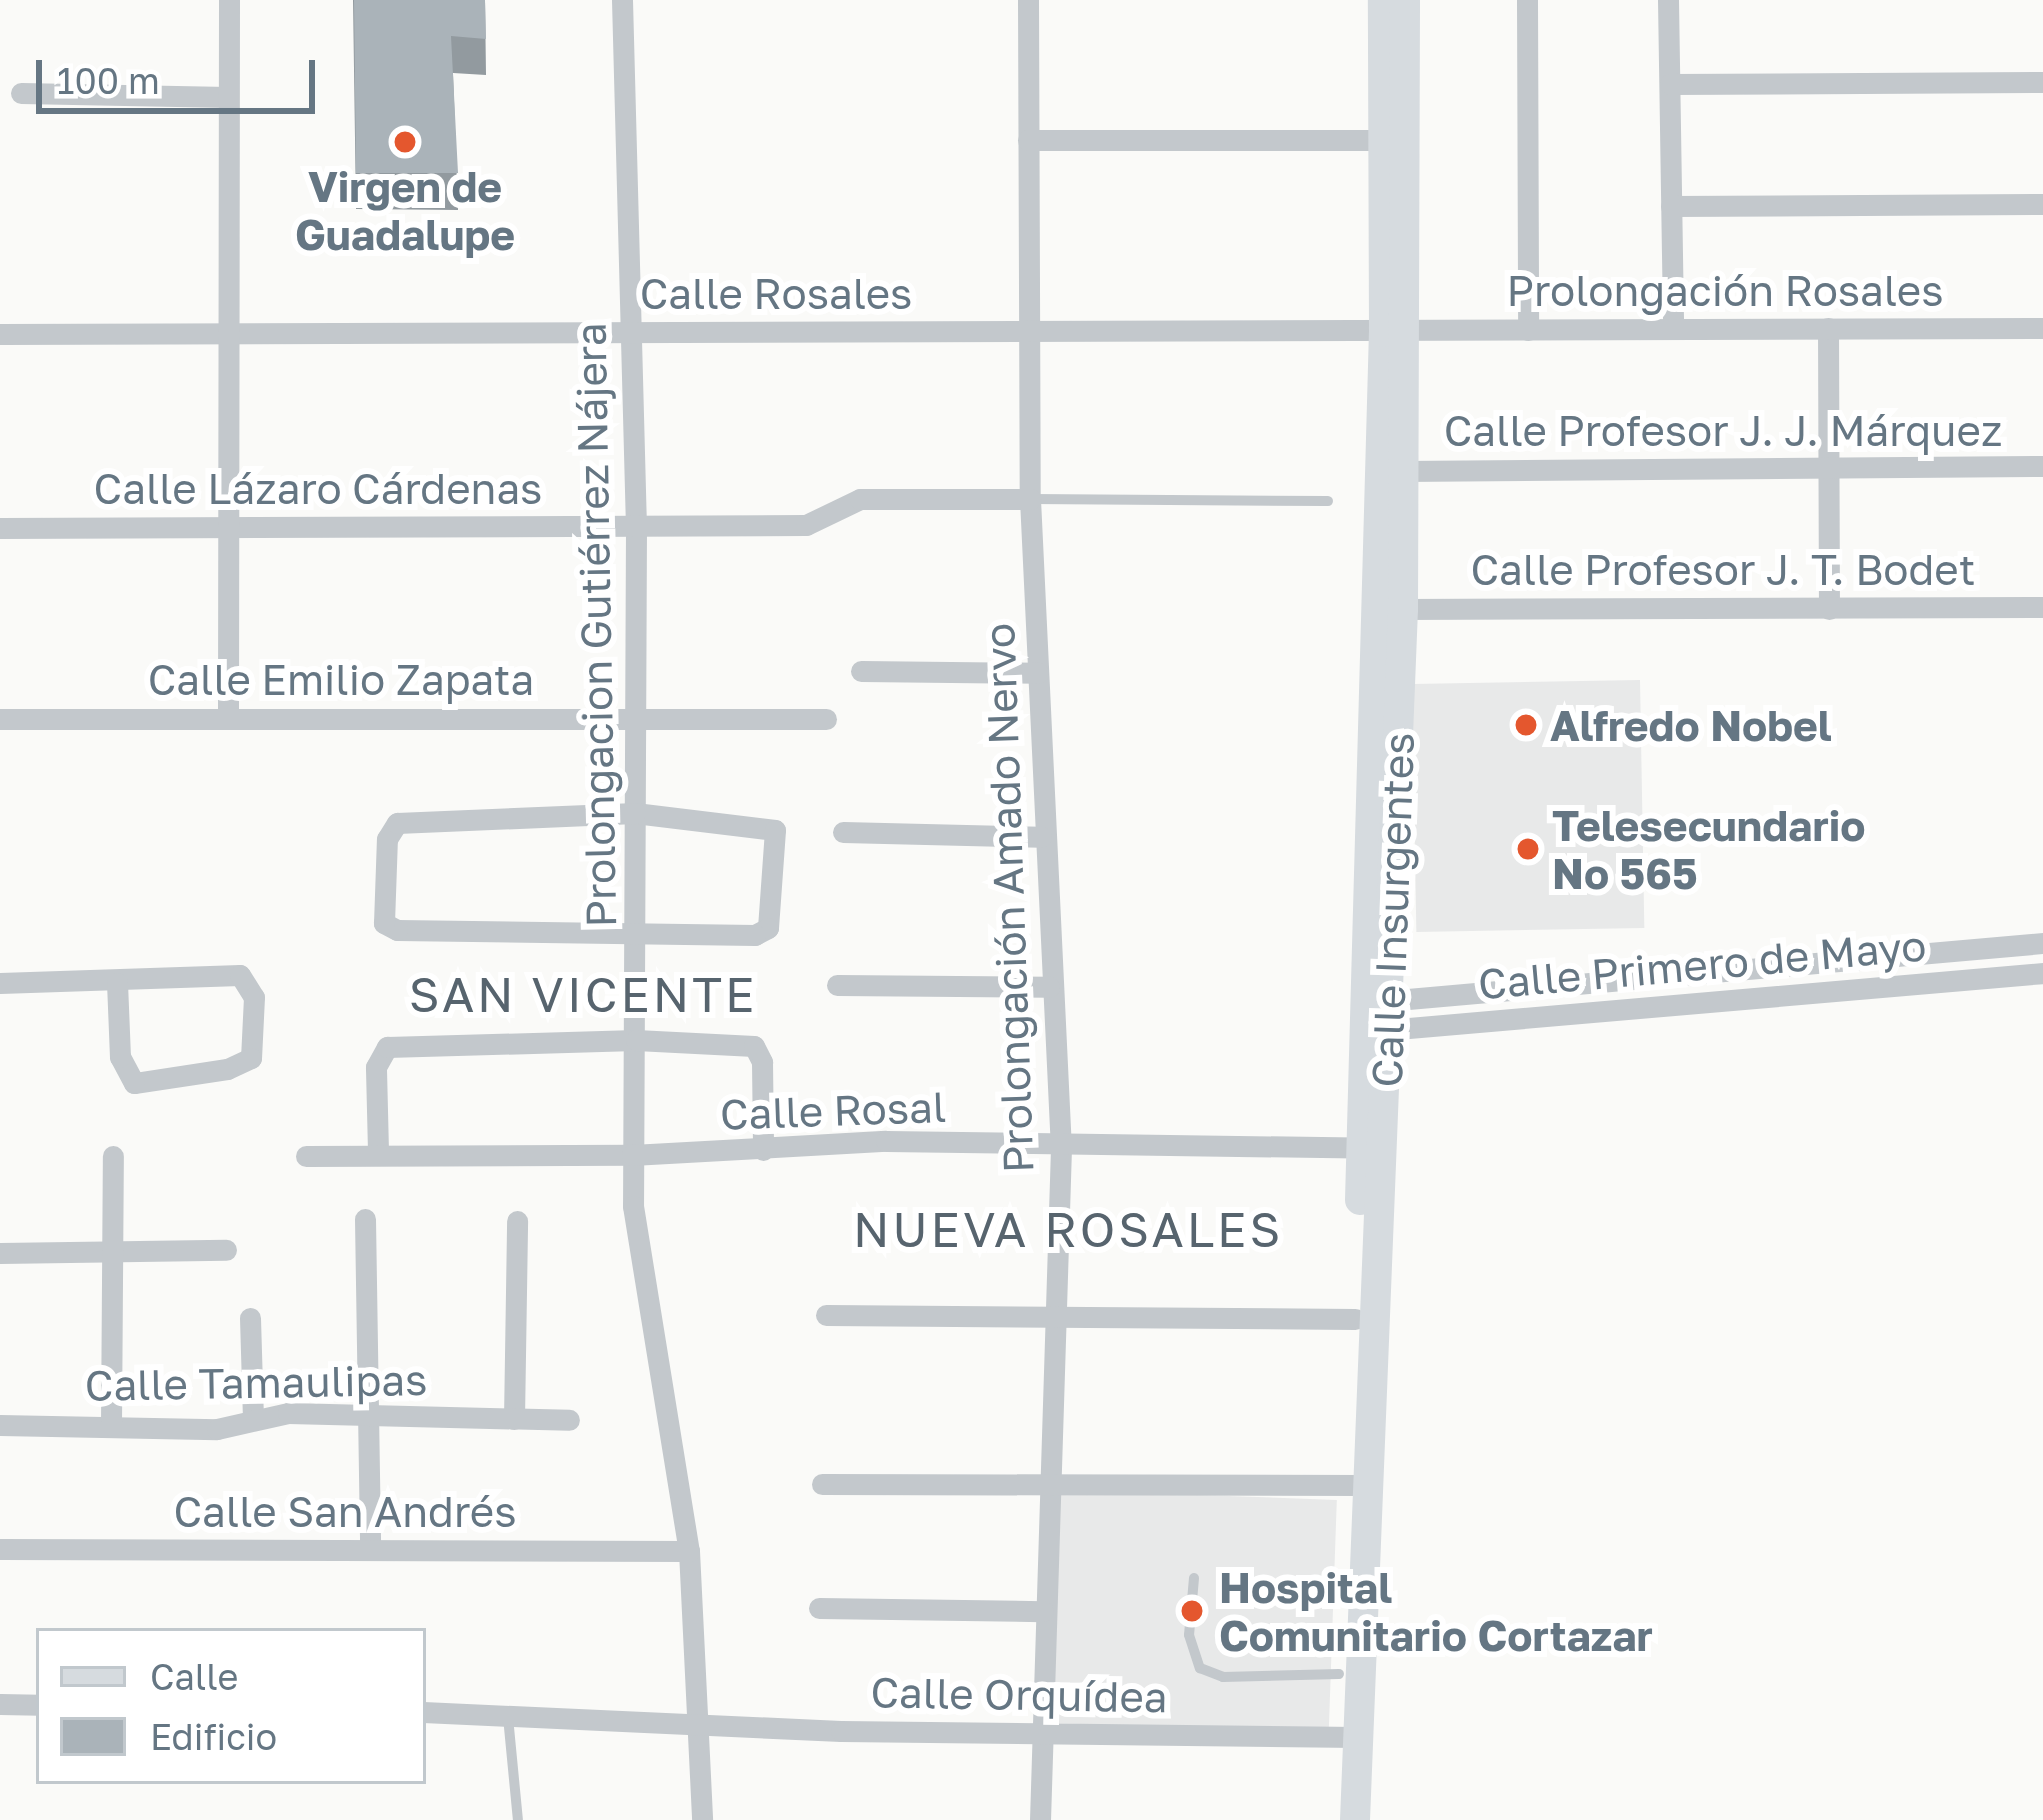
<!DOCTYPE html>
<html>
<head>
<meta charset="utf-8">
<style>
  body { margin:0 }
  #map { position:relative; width:2043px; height:1820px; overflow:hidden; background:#fafaf8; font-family:"Golos Text",sans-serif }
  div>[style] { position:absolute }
  .built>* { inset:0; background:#e8e9e9; transform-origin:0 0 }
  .lane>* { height:10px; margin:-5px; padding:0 5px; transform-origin:5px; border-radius:5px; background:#c3c8cc }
  .street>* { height:21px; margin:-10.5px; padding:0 10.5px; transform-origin:10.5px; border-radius:10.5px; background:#c3c8cc }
  .secondary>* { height:30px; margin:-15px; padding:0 15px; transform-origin:15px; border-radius:15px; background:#d6dbdf }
  .wall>* { inset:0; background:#929a9f }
  .building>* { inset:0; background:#aab3b9 }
  .dots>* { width:33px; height:33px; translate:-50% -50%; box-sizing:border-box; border:6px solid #fff; border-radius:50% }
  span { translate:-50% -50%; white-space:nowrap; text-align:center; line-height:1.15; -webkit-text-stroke:12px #fff; paint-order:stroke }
  .poi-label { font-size:42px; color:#657683; font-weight:700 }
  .left { translate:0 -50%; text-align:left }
  .street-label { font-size:42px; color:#657683 }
  .quarter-label { font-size:48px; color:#57646e; letter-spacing:3px }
  .legend { position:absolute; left:36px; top:1628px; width:390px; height:156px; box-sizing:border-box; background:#fff; border:3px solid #c1c8cd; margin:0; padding:15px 21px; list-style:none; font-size:36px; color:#657683 }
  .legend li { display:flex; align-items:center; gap:24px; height:60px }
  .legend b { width:60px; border:3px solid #c1c8cd }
  .scale { position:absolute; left:36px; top:60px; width:279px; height:54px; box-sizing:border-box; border:6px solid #657683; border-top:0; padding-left:15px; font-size:36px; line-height:42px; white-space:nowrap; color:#657683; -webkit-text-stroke:9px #fff; paint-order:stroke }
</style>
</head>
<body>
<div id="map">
  <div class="built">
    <div style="left:1640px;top:680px;width:248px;height:228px;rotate:89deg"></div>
    <div style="left:1054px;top:1490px;width:283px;height:233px;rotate:2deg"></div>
  </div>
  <div class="lane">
    <div style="left:1031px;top:499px;width:297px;rotate:0.4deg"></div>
    <div style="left:1194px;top:1578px;width:57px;rotate:95deg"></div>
    <div style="left:1189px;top:1635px;width:35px;rotate:72deg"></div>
    <div style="left:1200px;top:1668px;width:25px;rotate:21deg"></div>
    <div style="left:1223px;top:1677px;width:116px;rotate:-1.5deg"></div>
    <div style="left:508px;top:1717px;width:103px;rotate:84.5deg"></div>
  </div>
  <div class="street">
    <div style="left:622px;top:0;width:528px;rotate:88.48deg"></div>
    <div style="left:636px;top:528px;width:678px;rotate:90.25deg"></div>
    <div style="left:633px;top:1206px;width:350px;rotate:80.8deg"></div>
    <div style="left:689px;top:1551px;width:269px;rotate:87.2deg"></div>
    <div style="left:1028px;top:0;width:499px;rotate:89.8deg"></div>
    <div style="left:1030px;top:499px;width:650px;rotate:87.27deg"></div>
    <div style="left:1061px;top:1148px;width:672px;rotate:91.79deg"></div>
    <div style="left:1527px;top:0;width:330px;rotate:89.8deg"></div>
    <div style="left:1668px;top:0;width:328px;rotate:89.1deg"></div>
    <div style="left:1670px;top:84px;width:373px;rotate:-0.3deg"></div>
    <div style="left:21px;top:93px;width:207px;rotate:1.1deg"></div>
    <div style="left:1028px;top:140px;width:357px"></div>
    <div style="left:1671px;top:206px;width:372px;rotate:-0.3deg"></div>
    <div style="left:1828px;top:328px;width:281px;rotate:89.8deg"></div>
    <div style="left:0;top:334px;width:2043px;rotate:-0.17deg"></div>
    <div style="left:1403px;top:471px;width:640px;rotate:-0.45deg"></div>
    <div style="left:0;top:528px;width:806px;rotate:-0.21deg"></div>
    <div style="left:806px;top:525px;width:60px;rotate:-25.7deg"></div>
    <div style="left:860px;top:499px;width:170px"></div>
    <div style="left:1403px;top:609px;width:640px;rotate:-0.18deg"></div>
    <div style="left:861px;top:671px;width:177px;rotate:0.6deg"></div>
    <div style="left:228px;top:717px;width:717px;rotate:-89.92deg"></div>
    <div style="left:0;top:719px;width:826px"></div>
    <div style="left:635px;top:813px;width:141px;rotate:6.9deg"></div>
    <div style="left:775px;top:830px;width:98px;rotate:94.1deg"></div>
    <div style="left:768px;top:928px;width:15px;rotate:152deg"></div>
    <div style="left:755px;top:935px;width:358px;rotate:-179.2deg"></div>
    <div style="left:397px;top:930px;width:15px;rotate:-152deg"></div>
    <div style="left:384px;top:923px;width:84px;rotate:-88deg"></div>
    <div style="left:387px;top:839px;width:19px;rotate:-58deg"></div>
    <div style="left:397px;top:823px;width:238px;rotate:-2.4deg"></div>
    <div style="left:843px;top:832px;width:198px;rotate:1.4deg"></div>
    <div style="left:0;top:983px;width:240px;rotate:-1.9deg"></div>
    <div style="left:240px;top:975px;width:26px;rotate:58deg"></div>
    <div style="left:254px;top:997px;width:61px;rotate:92.8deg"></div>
    <div style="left:251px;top:1058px;width:26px;rotate:155deg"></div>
    <div style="left:227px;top:1069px;width:94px;rotate:171.4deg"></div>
    <div style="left:134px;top:1083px;width:30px;rotate:-118deg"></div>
    <div style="left:120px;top:1057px;width:74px;rotate:-92.3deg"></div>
    <div style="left:837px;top:985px;width:212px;rotate:0.5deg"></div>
    <div style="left:1374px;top:1002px;width:672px;rotate:-5.04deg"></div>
    <div style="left:1374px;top:1031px;width:672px;rotate:-4.95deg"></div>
    <div style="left:378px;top:1151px;width:84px;rotate:-91.4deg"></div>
    <div style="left:376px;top:1067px;width:23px;rotate:-61deg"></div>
    <div style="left:387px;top:1047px;width:249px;rotate:-1.6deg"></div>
    <div style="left:636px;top:1040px;width:118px;rotate:2.9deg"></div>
    <div style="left:754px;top:1046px;width:18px;rotate:63deg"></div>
    <div style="left:762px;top:1062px;width:88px;rotate:89.3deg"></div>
    <div style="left:306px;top:1156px;width:326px;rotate:-0.2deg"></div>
    <div style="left:632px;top:1155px;width:254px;rotate:-3.2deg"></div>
    <div style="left:886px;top:1141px;width:487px;rotate:0.8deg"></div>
    <div style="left:365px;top:1219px;width:331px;rotate:89.1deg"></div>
    <div style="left:0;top:1253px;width:226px;rotate:-0.8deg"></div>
    <div style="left:826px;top:1315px;width:529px;rotate:0.43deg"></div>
    <div style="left:250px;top:1318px;width:100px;rotate:88.3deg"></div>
    <div style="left:514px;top:1419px;width:198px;rotate:-89.1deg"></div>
    <div style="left:0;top:1425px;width:217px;rotate:1.1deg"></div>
    <div style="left:217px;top:1429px;width:73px;rotate:-12.7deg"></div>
    <div style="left:288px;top:1413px;width:281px;rotate:1.4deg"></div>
    <div style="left:111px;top:1425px;width:269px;rotate:-89.6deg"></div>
    <div style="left:822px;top:1484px;width:543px;rotate:0.11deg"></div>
    <div style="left:0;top:1549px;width:689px;rotate:0.17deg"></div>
    <div style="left:819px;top:1608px;width:224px;rotate:0.8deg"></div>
    <div style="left:0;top:1704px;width:39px;rotate:1deg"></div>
    <div style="left:423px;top:1712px;width:418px;rotate:2.6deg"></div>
    <div style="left:841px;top:1731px;width:516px;rotate:0.67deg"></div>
  </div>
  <div class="secondary">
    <div style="left:1360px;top:1200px;width:868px;rotate:-88.42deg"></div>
    <div style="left:1384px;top:332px;width:332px;rotate:-90.2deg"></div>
    <div style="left:1355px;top:1820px;width:1212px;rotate:-87.73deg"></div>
    <div style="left:1403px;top:609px;width:609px;rotate:-89.81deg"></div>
  </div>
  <div class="wall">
    <div style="clip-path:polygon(353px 0,485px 0,486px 75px,453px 73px,458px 210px,356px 209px)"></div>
  </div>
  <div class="building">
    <div style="clip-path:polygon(354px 0,485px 0,486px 39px,451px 36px,458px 173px,356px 173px)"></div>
  </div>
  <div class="dots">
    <div style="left:405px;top:142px;background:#e4572e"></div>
    <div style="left:1526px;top:725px;background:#e4572e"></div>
    <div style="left:1528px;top:849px;background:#e4572e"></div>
    <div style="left:1192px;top:1611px;background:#e4572e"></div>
  </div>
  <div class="poi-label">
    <span style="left:405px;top:210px">Virgen de<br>Guadalupe</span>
    <span class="left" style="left:1550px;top:725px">Alfredo Nobel</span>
    <span class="left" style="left:1552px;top:849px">Telesecundario<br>No 565</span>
    <span class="left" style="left:1219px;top:1611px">Hospital<br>Comunitario Cortazar</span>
  </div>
  <div class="street-label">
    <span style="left:1725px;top:290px">Prolongación Rosales</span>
    <span style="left:776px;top:293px">Calle Rosales</span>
    <span style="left:1723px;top:430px">Calle Profesor J. J. Márquez</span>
    <span style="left:318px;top:488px">Calle Lázaro Cárdenas</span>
    <span style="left:1723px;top:569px">Calle Profesor J. T. Bodet</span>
    <span style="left:595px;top:625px;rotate:-91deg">Prolongacion Gutiérrez Nájera</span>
    <span style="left:341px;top:679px">Calle Emilio Zapata</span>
    <span style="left:1008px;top:898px;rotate:-92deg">Prolongación Amado Nervo</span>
    <span style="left:1392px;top:910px;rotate:-88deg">Calle Insurgentes</span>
    <span style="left:1702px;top:964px;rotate:-5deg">Calle Primero de Mayo</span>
    <span style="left:833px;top:1110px;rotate:-2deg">Calle Rosal</span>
    <span style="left:256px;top:1382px;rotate:-1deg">Calle Tamaulipas</span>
    <span style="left:345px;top:1511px">Calle San Andrés</span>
    <span style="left:1019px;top:1694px;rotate:1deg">Calle Orquídea</span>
  </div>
  <div class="quarter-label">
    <span style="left:583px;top:995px">SAN VICENTE</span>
    <span style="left:1068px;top:1230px">NUEVA ROSALES</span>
  </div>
  <ul class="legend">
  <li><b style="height:15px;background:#d6dbdf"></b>Calle</li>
  <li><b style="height:33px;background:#aab3b9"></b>Edificio</li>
  </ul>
  <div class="scale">100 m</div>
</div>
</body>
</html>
